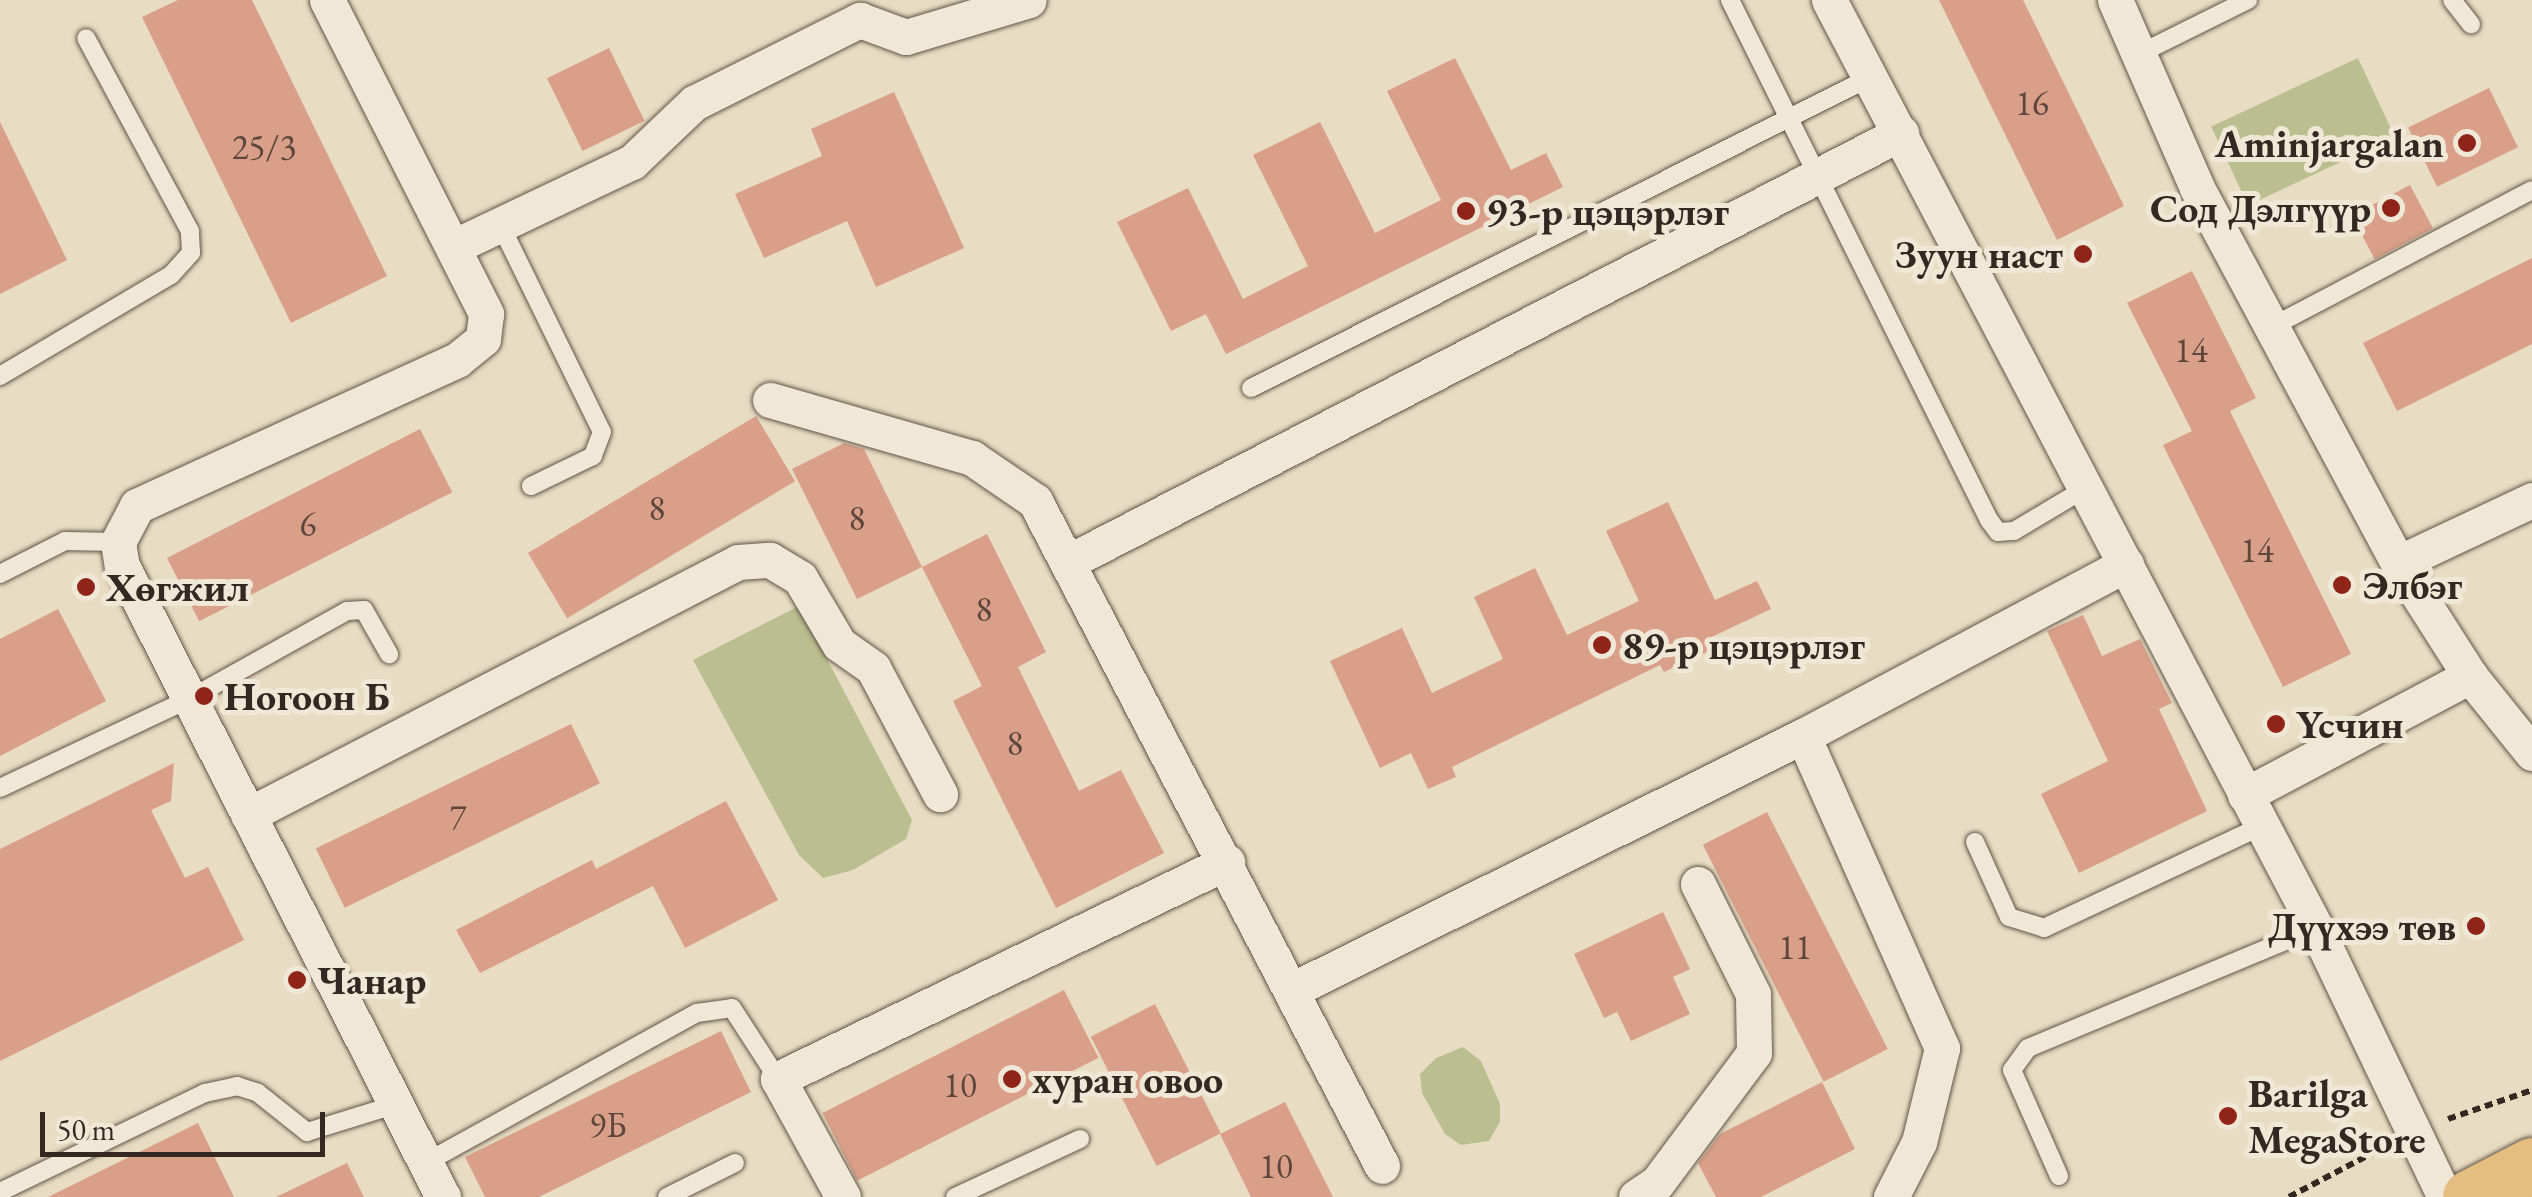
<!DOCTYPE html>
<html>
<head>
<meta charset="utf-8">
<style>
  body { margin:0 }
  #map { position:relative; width:2532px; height:1197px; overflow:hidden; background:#e8dcc2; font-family:"EB Garamond",serif }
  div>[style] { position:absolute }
  .green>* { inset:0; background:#bbbf8f; transform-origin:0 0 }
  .building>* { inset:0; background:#d99f88; transform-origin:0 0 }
  .path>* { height:6px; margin-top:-3px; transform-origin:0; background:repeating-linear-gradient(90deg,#342822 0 8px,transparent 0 13px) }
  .roads { filter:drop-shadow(0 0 2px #61554a) drop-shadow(0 0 2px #61554a) }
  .lane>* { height:18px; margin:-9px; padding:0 9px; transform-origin:9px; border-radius:9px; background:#f0e8d7 }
  .street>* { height:35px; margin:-17.5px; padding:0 17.5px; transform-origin:17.5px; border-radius:17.5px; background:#f0e8d7 }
  .primary>* { height:55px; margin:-27.5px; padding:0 27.5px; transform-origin:27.5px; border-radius:27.5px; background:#e4be81 }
  .dots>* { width:28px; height:28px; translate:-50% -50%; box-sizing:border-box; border:5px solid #f0e8d7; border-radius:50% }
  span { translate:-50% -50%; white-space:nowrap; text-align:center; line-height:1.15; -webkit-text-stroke:10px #f0e8d7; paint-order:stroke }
  .number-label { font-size:35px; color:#5d463c }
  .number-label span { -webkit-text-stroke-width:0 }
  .poi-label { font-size:40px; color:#342822; font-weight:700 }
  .right { translate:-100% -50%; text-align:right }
  .left { translate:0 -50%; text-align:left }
  .scale { position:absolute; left:40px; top:1112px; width:285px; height:45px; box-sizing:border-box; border:5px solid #342822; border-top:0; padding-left:12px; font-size:30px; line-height:35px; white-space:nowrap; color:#342822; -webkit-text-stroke:8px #f0e8d7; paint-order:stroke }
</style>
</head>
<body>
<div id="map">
  <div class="green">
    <div style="left:2358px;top:58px;width:87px;height:162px;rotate:65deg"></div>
    <div style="clip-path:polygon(799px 606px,912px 820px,906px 839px,853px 870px,823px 878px,799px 855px,693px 660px)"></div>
    <div style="clip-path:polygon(1463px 1047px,1481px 1061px,1500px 1104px,1500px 1122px,1489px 1141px,1461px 1145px,1445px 1134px,1422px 1093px,1420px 1074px,1436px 1058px)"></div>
  </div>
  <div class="building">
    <div style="clip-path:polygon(178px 0,252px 0,387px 276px,291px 323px,142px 17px)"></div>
    <div style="clip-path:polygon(1939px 0,2023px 0,2124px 206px,2057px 240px)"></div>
    <div style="left:609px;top:48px;width:81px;height:69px;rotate:64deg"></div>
    <div style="clip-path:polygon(1455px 58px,1511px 170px,1546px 153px,1563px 187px,1226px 354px,1206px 314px,1171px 331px,1117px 222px,1188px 188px,1243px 299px,1308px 266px,1253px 155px,1320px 122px,1375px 233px,1441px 200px,1387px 91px)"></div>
    <div style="left:2489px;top:88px;width:66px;height:90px;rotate:64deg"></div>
    <div style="clip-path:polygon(894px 92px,964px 248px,876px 287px,847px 221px,764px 258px,735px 194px,822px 156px,811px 129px)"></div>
    <div style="clip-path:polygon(0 122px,67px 260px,0 294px)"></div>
    <div style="left:2410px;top:185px;width:49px;height:66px;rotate:62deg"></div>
    <div style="clip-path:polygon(2532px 258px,2532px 344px,2397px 411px,2363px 343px)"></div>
    <div style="clip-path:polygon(2192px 271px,2256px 398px,2230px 411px,2351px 654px,2283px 687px,2163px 445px,2192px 431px,2127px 303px)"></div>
    <div style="left:756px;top:416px;width:76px;height:266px;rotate:59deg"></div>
    <div style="left:420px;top:429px;width:71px;height:284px;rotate:63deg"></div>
    <div style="clip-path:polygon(844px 443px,864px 449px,922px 567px,857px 599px,792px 469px)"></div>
    <div style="clip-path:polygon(1668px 502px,1715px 600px,1757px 581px,1771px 609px,1705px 640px,1711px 650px,1664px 672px,1660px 665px,1452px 767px,1456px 777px,1428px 789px,1411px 753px,1380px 768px,1330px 661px,1402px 628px,1432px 693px,1503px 659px,1474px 597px,1535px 568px,1567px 635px,1639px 601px,1606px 531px)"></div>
    <div style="clip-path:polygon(987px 534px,1046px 652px,1018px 667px,1079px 791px,1121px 770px,1164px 853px,1056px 908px,953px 701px,982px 686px,922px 567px)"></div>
    <div style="clip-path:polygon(58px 609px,106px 701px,0 756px,0 639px)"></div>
    <div style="clip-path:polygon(2083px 615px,2102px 656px,2140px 639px,2172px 703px,2159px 709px,2207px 811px,2079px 873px,2041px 794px,2108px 761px,2047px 631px)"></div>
    <div style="left:571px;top:724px;width:66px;height:284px;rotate:64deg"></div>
    <div style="clip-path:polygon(174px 763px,171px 801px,151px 810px,185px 878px,208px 867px,244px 940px,0 1061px,0 849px)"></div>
    <div style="clip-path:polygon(726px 801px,778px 900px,685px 948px,653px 886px,480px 973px,456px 930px,592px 860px,596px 869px)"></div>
    <div style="left:1767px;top:812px;width:266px;height:72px;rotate:63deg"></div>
    <div style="clip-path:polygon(1663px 912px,1690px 969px,1673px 977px,1690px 1014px,1631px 1041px,1617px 1012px,1604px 1018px,1574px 954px)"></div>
    <div style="left:1064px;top:990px;width:76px;height:271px;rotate:63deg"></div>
    <div style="left:1155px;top:1004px;width:145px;height:72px;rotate:63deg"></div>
    <div style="clip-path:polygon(721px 1031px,751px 1092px,539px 1197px,485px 1197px,465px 1157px)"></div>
    <div style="clip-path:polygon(1822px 1082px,1855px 1149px,1761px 1197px,1716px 1197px,1698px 1163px,1720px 1134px)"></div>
    <div style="clip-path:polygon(1285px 1102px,1333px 1197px,1251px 1197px,1220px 1134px)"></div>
    <div style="clip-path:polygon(198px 1123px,234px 1197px,48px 1197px)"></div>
    <div style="clip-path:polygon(347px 1163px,364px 1197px,276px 1197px)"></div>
  </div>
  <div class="path">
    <div style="left:2448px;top:1119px;width:89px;rotate:-19deg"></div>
    <div style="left:2289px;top:1197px;width:105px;rotate:-27.8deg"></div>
  </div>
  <div class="roads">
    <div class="lane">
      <div style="left:1730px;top:0;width:581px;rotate:63.52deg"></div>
      <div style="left:1989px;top:520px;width:15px;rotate:53deg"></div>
      <div style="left:1998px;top:532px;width:16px;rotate:-4deg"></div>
      <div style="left:2014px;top:531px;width:84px;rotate:-30.8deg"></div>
      <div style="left:2452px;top:0;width:31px;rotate:52deg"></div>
      <div style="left:2139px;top:54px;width:122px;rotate:-26.4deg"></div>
      <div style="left:501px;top:226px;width:229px;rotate:63.9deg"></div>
      <div style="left:602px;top:432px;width:26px;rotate:111deg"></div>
      <div style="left:593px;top:456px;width:69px;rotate:154.2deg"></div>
      <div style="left:2275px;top:325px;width:290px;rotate:-27.7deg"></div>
      <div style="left:0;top:376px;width:199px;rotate:-30.6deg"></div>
      <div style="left:171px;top:275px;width:30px;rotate:-48deg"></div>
      <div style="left:191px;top:253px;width:22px;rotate:-93deg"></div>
      <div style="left:190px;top:231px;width:219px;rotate:-118.3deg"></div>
      <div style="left:1251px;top:388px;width:694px;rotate:-26.64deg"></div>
      <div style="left:0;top:574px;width:73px;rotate:-26.9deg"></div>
      <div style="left:65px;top:541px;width:53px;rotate:1.1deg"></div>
      <div style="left:0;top:788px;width:209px;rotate:-25.2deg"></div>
      <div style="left:189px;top:699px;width:181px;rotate:-29.1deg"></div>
      <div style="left:347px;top:611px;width:17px;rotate:-3deg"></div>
      <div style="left:364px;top:610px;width:51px;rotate:60.4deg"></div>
      <div style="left:1975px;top:842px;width:82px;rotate:65.6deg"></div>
      <div style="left:2009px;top:917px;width:37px;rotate:17deg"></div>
      <div style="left:2044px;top:928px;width:241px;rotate:-25.1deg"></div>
      <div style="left:425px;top:1163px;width:311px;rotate:-28.9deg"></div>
      <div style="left:697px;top:1013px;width:35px;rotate:-8deg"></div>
      <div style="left:732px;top:1008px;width:85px;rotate:57.1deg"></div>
      <div style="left:2059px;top:1176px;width:116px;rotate:-113.9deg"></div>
      <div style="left:2012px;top:1070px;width:27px;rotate:-54deg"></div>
      <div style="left:2028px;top:1048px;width:312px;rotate:-22.6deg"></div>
      <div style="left:0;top:1192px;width:228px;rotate:-25.8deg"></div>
      <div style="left:205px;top:1093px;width:33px;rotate:-12deg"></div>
      <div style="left:237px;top:1086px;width:22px;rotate:18deg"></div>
      <div style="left:258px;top:1093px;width:63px;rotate:38.5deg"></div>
      <div style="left:307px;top:1132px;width:88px;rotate:-17.2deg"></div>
      <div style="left:667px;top:1197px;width:76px;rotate:-26.6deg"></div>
      <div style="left:955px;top:1197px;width:138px;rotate:-24.9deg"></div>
    </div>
    <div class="street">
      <div style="left:327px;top:0;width:352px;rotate:63.1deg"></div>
      <div style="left:486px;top:314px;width:25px;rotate:97deg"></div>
      <div style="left:483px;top:339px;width:33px;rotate:141deg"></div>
      <div style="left:457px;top:360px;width:352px;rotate:155.5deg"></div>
      <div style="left:137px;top:506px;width:41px;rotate:117.8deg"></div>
      <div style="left:118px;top:542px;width:24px;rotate:81deg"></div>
      <div style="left:122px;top:566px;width:708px;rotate:63.04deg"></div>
      <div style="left:1829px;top:0;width:1048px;rotate:62.31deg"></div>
      <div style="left:2316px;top:928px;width:298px;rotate:64.4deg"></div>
      <div style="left:2115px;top:0;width:205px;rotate:66.4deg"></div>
      <div style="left:2197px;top:188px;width:425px;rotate:61.8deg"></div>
      <div style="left:2398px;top:563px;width:134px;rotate:57.5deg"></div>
      <div style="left:2470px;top:676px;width:99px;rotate:51.2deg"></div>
      <div style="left:453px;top:247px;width:198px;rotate:-25.4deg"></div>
      <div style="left:632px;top:162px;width:86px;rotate:-43.6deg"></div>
      <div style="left:694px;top:103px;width:186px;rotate:-26.6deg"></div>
      <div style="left:860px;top:20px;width:49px;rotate:20.3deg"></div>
      <div style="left:906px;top:37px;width:128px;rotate:-16.7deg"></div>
      <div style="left:770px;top:400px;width:210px;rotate:16deg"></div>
      <div style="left:972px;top:458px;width:76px;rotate:34.3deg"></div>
      <div style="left:1035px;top:501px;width:750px;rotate:62.44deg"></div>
      <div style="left:1070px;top:561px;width:935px;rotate:-27.25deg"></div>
      <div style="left:2398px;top:563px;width:148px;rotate:-25.2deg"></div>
      <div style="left:1803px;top:736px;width:342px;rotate:66deg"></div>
      <div style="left:1942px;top:1048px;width:97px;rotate:103.7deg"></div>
      <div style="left:1919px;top:1142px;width:62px;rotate:117deg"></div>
      <div style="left:2245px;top:795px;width:255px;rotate:-27.9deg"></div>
      <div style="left:248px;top:815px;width:551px;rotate:-27.31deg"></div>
      <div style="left:738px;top:562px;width:32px;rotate:-4deg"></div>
      <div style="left:770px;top:560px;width:35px;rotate:31deg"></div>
      <div style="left:800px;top:578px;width:77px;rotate:59.4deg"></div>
      <div style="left:839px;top:644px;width:42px;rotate:35.2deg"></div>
      <div style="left:873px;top:668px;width:143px;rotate:62deg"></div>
      <div style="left:1294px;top:989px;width:568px;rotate:-26.43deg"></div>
      <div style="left:1803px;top:736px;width:366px;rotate:-28deg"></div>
      <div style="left:843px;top:1197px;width:135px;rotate:-118.8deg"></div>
      <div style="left:778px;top:1079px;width:499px;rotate:-25.8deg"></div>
      <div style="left:1636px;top:1197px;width:25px;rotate:-34deg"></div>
      <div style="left:1657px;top:1183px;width:162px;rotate:-53.3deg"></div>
      <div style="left:1754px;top:1053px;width:59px;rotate:-91deg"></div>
      <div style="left:1753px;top:994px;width:123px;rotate:-116.6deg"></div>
    </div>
    <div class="primary">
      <div style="left:2470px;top:1197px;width:70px;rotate:-27.3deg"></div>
    </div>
  </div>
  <div class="dots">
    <div style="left:2467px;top:143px;background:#8f2418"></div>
    <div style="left:2391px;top:208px;background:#8f2418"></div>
    <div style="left:1466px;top:211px;background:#8f2418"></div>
    <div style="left:2083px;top:254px;background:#8f2418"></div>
    <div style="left:2342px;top:585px;background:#8f2418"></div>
    <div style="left:86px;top:587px;background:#8f2418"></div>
    <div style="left:1602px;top:645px;background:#8f2418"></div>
    <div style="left:204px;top:696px;background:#8f2418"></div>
    <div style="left:2276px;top:724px;background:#8f2418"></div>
    <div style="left:2476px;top:926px;background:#8f2418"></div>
    <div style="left:297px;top:980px;background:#8f2418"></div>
    <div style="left:1012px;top:1079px;background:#8f2418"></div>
    <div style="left:2228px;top:1116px;background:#8f2418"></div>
  </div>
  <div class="number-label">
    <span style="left:2032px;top:103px">16</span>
    <span style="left:264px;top:147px">25/3</span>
    <span style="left:2191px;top:350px">14</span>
    <span style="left:657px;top:508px">8</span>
    <span style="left:857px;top:518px">8</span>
    <span style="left:308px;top:524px">6</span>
    <span style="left:2257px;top:550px">14</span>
    <span style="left:984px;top:609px">8</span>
    <span style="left:1015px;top:743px">8</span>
    <span style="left:458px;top:817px">7</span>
    <span style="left:1795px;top:947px">11</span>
    <span style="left:960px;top:1085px">10</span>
    <span style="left:608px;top:1125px">9Б</span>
    <span style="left:1276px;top:1166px">10</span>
  </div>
  <div class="poi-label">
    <span class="right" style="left:2444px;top:143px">Aminjargalan</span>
    <span class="right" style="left:2371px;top:208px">Сод Дэлгүүр</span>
    <span class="left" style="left:1486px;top:211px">93-р цэцэрлэг</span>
    <span class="right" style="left:2063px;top:254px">Зуун наст</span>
    <span class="left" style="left:2362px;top:585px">Элбэг</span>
    <span class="left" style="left:106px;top:587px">Хөгжил</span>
    <span class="left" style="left:1622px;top:645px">89-р цэцэрлэг</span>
    <span class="left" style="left:224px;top:696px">Ногоон Б</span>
    <span class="left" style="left:2296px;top:724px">Үсчин</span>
    <span class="right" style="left:2456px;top:926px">Дүүхээ төв</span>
    <span class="left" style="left:317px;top:980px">Чанар</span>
    <span class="left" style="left:1032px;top:1079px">хуран овоо</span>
    <span class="left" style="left:2248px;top:1116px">Barilga<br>MegaStore</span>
  </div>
  <div class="scale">50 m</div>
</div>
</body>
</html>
